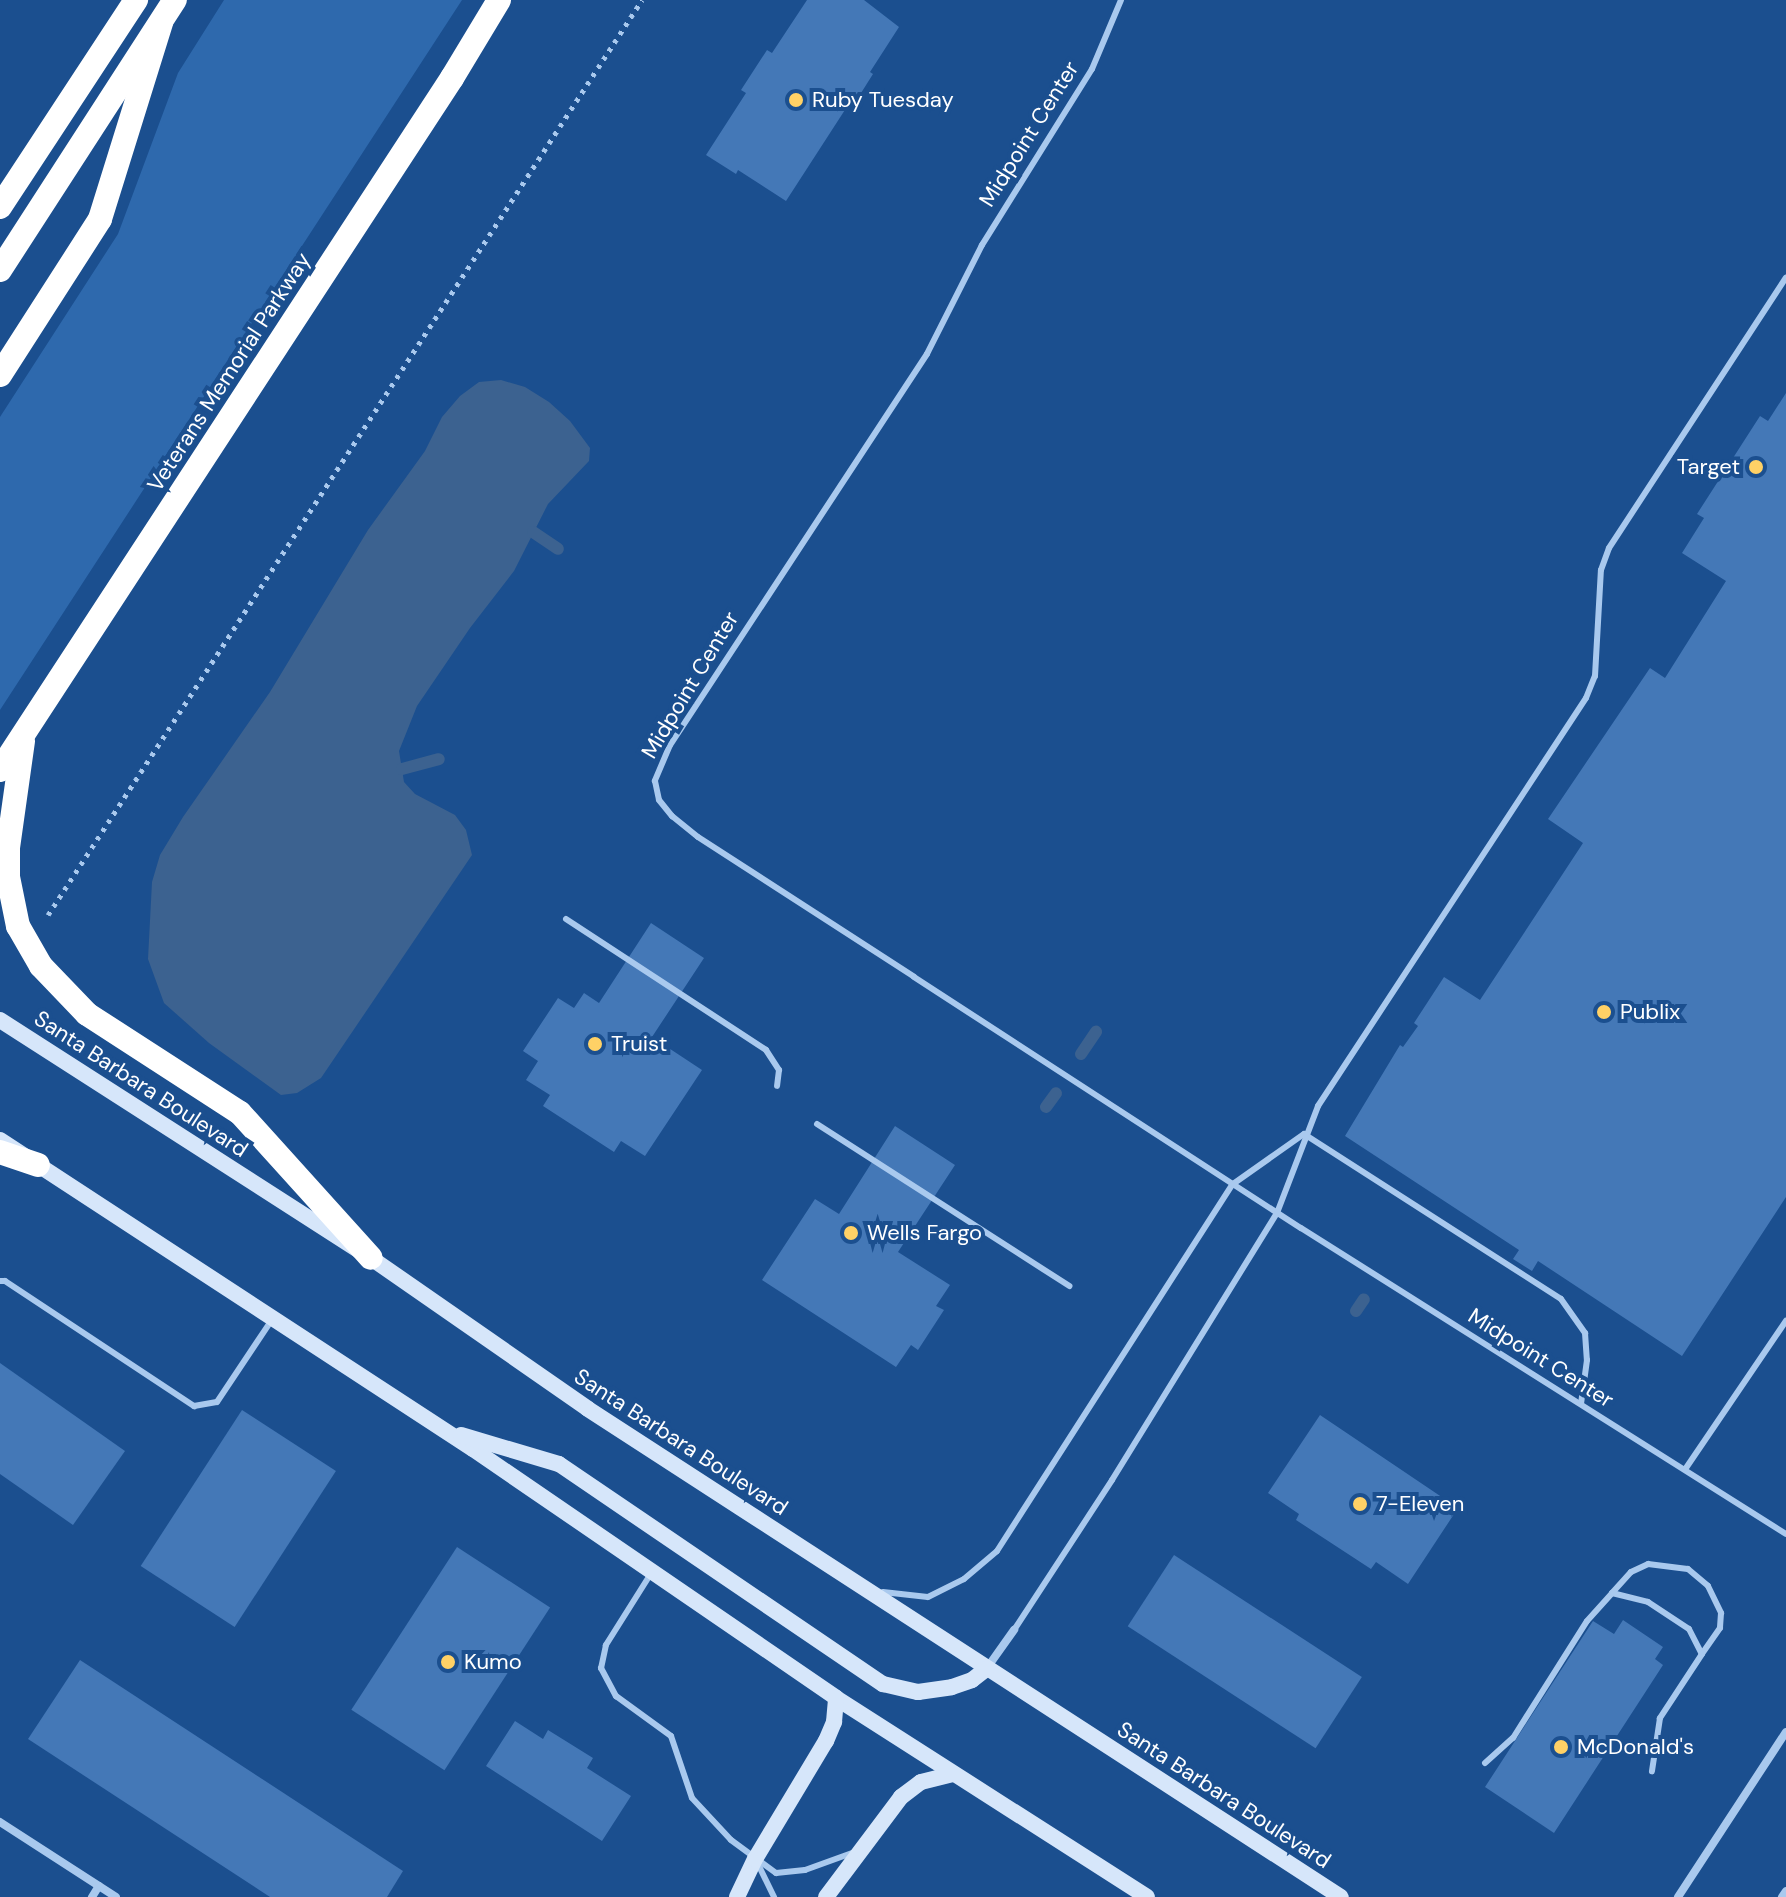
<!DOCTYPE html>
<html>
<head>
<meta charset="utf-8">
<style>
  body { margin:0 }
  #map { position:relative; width:1786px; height:1897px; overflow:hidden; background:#1b4f8f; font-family:"DM Sans",sans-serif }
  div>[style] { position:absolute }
  .green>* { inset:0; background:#2e69ad }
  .water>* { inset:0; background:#3c6290 }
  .stream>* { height:12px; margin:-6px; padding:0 6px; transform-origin:6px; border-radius:6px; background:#3c6290 }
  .building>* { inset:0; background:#4478b7; transform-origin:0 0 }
  .path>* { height:5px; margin-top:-2.5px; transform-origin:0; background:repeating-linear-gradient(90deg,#a9c9ee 0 4px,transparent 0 10px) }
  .lane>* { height:6px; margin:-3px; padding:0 3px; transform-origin:3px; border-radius:3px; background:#a9c9ee }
  .street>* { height:8px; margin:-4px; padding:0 4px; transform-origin:4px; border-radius:4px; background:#a9c9ee }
  .secondary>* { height:16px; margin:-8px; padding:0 8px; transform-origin:8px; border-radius:8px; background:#d6e6fa }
  .highway>* { height:24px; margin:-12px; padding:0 12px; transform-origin:12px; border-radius:12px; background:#fff }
  .dots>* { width:22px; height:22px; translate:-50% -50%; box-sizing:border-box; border:4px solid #1b4f8f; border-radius:50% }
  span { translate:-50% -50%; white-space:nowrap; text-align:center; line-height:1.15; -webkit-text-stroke:8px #1b4f8f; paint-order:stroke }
  .poi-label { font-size:22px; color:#fff }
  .left { translate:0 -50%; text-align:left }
  .right { translate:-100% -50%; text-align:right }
  .street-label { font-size:22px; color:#fff }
</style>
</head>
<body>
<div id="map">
  <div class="green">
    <div style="clip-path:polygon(224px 0,462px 0,0 710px,0 417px,118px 234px,178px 73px)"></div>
  </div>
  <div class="water">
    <div style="clip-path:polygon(501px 380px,525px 387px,549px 402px,570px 421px,590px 448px,589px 461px,548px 504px,514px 571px,470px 628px,417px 706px,399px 751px,404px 782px,415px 794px,455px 815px,466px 830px,472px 855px,321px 1078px,297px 1093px,281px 1095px,209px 1043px,164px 1003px,148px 959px,152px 882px,160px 855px,183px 817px,270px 692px,368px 530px,425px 451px,442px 417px,460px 396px,479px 382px)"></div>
  </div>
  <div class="stream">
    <div style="left:533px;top:532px;width:30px;rotate:34deg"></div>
    <div style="left:402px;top:769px;width:38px;rotate:-15deg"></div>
    <div style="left:1081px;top:1054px;width:27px;rotate:-56deg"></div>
    <div style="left:1046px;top:1107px;width:17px;rotate:-54deg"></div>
    <div style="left:1356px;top:1311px;width:14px;rotate:-56deg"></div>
  </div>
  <div class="building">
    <div style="clip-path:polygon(807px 0,864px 0,899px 27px,870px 72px,873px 74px,856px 101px,852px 99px,786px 201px,738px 170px,736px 174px,706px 155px,746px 93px,741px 90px,767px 50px,772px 53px)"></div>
    <div style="clip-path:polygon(1786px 393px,1786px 1197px,1682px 1356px,1538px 1261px,1532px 1271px,1513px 1259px,1519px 1250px,1345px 1136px,1400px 1045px,1403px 1047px,1418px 1026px,1414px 1023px,1444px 977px,1480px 1000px,1583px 843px,1548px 819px,1650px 668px,1665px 678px,1726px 581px,1682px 553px,1704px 518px,1697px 514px,1760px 416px,1768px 421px)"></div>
    <div style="clip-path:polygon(651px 923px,704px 958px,652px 1037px,702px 1070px,645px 1156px,621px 1141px,614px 1152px,543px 1106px,550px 1095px,526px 1080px,538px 1061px,523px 1051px,558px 998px,574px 1008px,584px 993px,599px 1003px)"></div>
    <div style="clip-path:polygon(895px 1126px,955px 1165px,898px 1252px,950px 1285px,936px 1306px,944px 1310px,918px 1350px,911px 1345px,896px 1367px,762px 1280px,815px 1199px,839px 1214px)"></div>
    <div style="clip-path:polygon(0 1363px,125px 1451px,73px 1525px,0 1474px)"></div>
    <div style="left:242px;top:1410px;width:112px;height:186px;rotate:33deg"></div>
    <div style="clip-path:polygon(1320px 1415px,1458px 1508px,1408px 1584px,1376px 1562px,1371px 1569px,1296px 1520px,1299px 1514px,1268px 1493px)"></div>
    <div style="left:457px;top:1547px;width:111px;height:194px;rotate:33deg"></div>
    <div style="left:1174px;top:1555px;width:224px;height:85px;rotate:33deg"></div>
    <div style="clip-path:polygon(1623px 1620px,1663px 1647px,1655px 1659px,1663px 1665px,1554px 1833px,1485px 1787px,1593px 1621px,1614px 1634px)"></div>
    <div style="clip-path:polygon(80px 1660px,403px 1871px,387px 1897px,270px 1897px,28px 1739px)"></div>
    <div style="clip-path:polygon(515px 1721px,543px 1739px,548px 1730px,593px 1758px,587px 1768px,631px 1796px,602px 1841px,486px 1766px)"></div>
  </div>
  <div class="path">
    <div style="left:48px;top:915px;width:1091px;rotate:-57.01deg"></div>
  </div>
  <div class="lane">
    <div style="left:1121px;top:0;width:75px;rotate:112.8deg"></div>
    <div style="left:1092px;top:69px;width:208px;rotate:122deg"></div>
    <div style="left:982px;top:245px;width:122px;rotate:116.8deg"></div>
    <div style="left:927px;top:354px;width:468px;rotate:123.3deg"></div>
    <div style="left:670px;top:745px;width:39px;rotate:113deg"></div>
    <div style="left:655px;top:781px;width:19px;rotate:78deg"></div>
    <div style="left:659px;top:800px;width:21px;rotate:51deg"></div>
    <div style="left:672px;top:816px;width:33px;rotate:39deg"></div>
    <div style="left:698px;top:837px;width:257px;rotate:32.9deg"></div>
    <div style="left:914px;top:977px;width:461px;rotate:33deg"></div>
    <div style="left:1301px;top:1228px;width:573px;rotate:32.25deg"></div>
    <div style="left:566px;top:919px;width:239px;rotate:33.2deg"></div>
    <div style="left:766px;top:1050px;width:24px;rotate:57deg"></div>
    <div style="left:779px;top:1070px;width:16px;rotate:97deg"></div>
    <div style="left:817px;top:1124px;width:300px;rotate:32.7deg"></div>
    <div style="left:1304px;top:1134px;width:305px;rotate:32.7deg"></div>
    <div style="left:1561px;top:1299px;width:42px;rotate:54.8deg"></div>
    <div style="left:1585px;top:1333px;width:27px;rotate:86deg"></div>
    <div style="left:1587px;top:1360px;width:44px;rotate:97.8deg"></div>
    <div style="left:0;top:1281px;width:5px"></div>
    <div style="left:5px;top:1281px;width:227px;rotate:33.5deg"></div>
    <div style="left:194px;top:1406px;width:23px;rotate:-10deg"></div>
    <div style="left:217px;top:1402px;width:97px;rotate:-56.3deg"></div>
    <div style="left:1686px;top:1468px;width:178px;rotate:-55.8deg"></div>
    <div style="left:650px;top:1575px;width:83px;rotate:122.2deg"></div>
    <div style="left:606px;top:1645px;width:24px;rotate:102deg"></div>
    <div style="left:601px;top:1668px;width:32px;rotate:62deg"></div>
    <div style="left:616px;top:1696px;width:68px;rotate:36deg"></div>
    <div style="left:671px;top:1736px;width:65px;rotate:71.3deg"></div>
    <div style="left:692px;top:1798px;width:57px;rotate:47.1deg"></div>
    <div style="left:731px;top:1840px;width:56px;rotate:36.3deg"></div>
    <div style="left:776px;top:1873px;width:29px;rotate:-6deg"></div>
    <div style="left:805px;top:1870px;width:50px;rotate:-19.9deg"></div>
    <div style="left:883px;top:1592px;width:45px;rotate:6.3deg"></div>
    <div style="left:928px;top:1597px;width:40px;rotate:-26.6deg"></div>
    <div style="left:964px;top:1579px;width:43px;rotate:-40.3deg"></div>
    <div style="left:997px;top:1551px;width:436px;rotate:-57.3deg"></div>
    <div style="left:1233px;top:1184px;width:87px;rotate:-35.2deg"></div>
    <div style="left:1612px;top:1593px;width:28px;rotate:-48deg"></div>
    <div style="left:1631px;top:1572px;width:19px;rotate:-25deg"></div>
    <div style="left:1648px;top:1564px;width:40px;rotate:7.1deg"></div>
    <div style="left:1688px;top:1569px;width:26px;rotate:40deg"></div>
    <div style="left:1708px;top:1586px;width:30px;rotate:64deg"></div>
    <div style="left:1721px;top:1613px;width:15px;rotate:94deg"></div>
    <div style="left:1720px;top:1628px;width:32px;rotate:125deg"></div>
    <div style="left:1014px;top:1630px;width:179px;rotate:-56.8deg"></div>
    <div style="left:1112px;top:1480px;width:314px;rotate:-58.3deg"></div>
    <div style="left:1277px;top:1213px;width:115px;rotate:-69deg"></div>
    <div style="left:1318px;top:1106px;width:488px;rotate:-56.7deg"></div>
    <div style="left:1586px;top:698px;width:24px;rotate:-68deg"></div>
    <div style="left:1595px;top:676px;width:106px;rotate:-86.8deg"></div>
    <div style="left:1601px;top:570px;width:23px;rotate:-70deg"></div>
    <div style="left:1609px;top:548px;width:323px;rotate:-56.8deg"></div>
    <div style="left:1485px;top:1763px;width:38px;rotate:-42deg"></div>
    <div style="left:1513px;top:1738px;width:138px;rotate:-57.7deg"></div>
    <div style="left:1587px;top:1621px;width:38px;rotate:-48deg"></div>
    <div style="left:1612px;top:1593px;width:37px;rotate:14deg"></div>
    <div style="left:1648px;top:1602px;width:49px;rotate:33.4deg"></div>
    <div style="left:1689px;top:1629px;width:28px;rotate:63deg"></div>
    <div style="left:1702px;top:1654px;width:77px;rotate:123.3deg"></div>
    <div style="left:1660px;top:1718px;width:54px;rotate:98.6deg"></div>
    <div style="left:757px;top:1862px;width:39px;rotate:64deg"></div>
  </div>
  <div class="street">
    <div style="left:987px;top:1668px;width:47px;rotate:-54.6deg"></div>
    <div style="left:0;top:1822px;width:138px;rotate:32.9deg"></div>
    <div style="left:92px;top:1897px;width:13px;rotate:-58deg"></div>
    <div style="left:1678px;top:1897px;width:197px;rotate:-56.8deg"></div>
    <div style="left:1782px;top:1897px;width:7px;rotate:-56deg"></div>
  </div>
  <div class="secondary">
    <div style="left:0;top:1020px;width:441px;rotate:32.7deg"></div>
    <div style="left:371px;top:1258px;width:264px;rotate:34.8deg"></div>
    <div style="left:588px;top:1409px;width:897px;rotate:32.95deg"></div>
    <div style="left:0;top:1140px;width:565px;rotate:33.16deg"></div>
    <div style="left:473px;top:1449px;width:440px;rotate:34.4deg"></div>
    <div style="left:836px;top:1698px;width:369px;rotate:32.6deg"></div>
    <div style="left:461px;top:1435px;width:102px;rotate:16.5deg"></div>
    <div style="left:559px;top:1464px;width:392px;rotate:34.2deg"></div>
    <div style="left:883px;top:1684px;width:36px;rotate:13deg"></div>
    <div style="left:918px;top:1692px;width:34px;rotate:-8deg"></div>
    <div style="left:952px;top:1687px;width:21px;rotate:-19deg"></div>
    <div style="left:972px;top:1680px;width:18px;rotate:-38deg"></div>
    <div style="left:737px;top:1897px;width:42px;rotate:-64.7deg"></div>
    <div style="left:755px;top:1859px;width:138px;rotate:-59deg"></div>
    <div style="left:826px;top:1741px;width:21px;rotate:-67deg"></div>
    <div style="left:834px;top:1722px;width:24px;rotate:-85deg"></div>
    <div style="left:826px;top:1897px;width:125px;rotate:-53.1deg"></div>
    <div style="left:901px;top:1797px;width:25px;rotate:-37deg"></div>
    <div style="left:921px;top:1782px;width:33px;rotate:-14deg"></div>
  </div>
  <div class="highway">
    <div style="left:0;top:207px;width:248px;rotate:-56.7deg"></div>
    <div style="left:0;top:270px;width:322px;rotate:-57.1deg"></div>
    <div style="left:0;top:375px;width:185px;rotate:-57.3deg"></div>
    <div style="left:100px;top:219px;width:205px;rotate:-72.7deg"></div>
    <div style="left:23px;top:741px;width:108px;rotate:98deg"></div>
    <div style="left:8px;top:848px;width:29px;rotate:90deg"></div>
    <div style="left:8px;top:877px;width:50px;rotate:78.5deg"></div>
    <div style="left:18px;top:926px;width:46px;rotate:60.1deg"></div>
    <div style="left:41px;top:966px;width:66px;rotate:46.2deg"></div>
    <div style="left:87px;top:1014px;width:182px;rotate:32.9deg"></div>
    <div style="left:240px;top:1113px;width:195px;rotate:47.9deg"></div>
    <div style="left:0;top:770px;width:827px;rotate:-56.85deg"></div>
    <div style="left:452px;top:78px;width:91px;rotate:-58.9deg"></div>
    <div style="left:0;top:1152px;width:40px;rotate:18.9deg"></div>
  </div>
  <div class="dots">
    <div style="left:796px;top:100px;background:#ffd166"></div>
    <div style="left:1756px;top:467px;background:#ffd166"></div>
    <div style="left:1604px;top:1012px;background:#ffd166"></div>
    <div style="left:595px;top:1044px;background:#ffd166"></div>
    <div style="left:851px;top:1233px;background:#ffd166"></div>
    <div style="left:1360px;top:1504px;background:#ffd166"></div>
    <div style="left:448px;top:1662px;background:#ffd166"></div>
    <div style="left:1561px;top:1747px;background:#ffd166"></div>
  </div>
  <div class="poi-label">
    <span class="left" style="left:812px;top:100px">Ruby Tuesday</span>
    <span class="right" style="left:1740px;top:467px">Target</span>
    <span class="left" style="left:1620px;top:1012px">Publix</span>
    <span class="left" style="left:611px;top:1044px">Truist</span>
    <span class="left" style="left:867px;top:1233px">Wells Fargo</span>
    <span class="left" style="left:1376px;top:1504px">7-Eleven</span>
    <span class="left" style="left:464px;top:1662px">Kumo</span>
    <span class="left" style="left:1577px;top:1747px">McDonald's</span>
  </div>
  <div class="street-label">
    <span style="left:1029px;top:134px;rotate:-58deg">Midpoint Center</span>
    <span style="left:229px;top:372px;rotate:-57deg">Veterans Memorial Parkway</span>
    <span style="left:690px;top:685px;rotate:-59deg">Midpoint Center</span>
    <span style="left:141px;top:1084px;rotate:33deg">Santa Barbara Boulevard</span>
    <span style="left:1541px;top:1358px;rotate:32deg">Midpoint Center</span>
    <span style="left:681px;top:1442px;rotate:33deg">Santa Barbara Boulevard</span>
    <span style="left:1224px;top:1795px;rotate:33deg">Santa Barbara Boulevard</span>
  </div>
</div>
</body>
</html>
